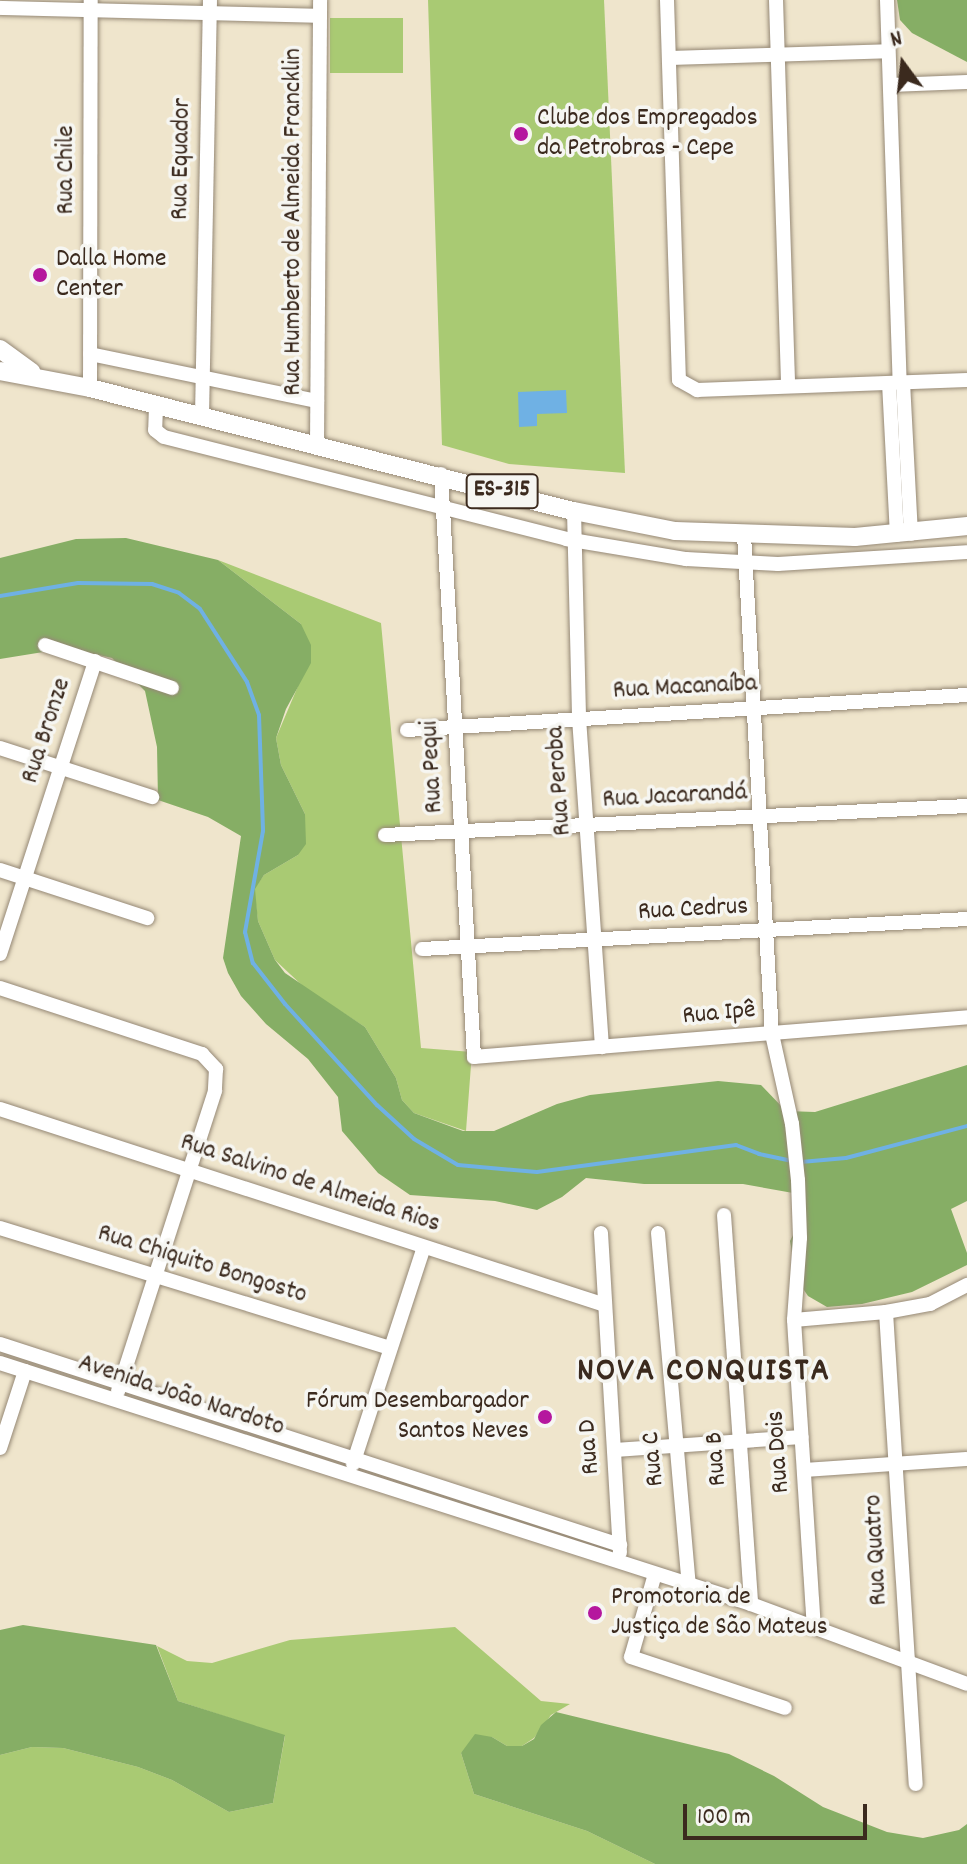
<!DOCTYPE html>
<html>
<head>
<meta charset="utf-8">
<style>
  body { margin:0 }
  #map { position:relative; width:967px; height:1864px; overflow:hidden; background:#efe5cc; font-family:Dekko,sans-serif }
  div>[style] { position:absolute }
  .green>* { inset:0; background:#a9ca73; transform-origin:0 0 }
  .forest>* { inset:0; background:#86ae65 }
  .water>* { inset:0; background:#6fb1e4 }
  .stream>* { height:4px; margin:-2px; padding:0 2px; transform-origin:2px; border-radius:2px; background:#6fb1e4 }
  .roads { filter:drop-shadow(0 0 2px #958875) drop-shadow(0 0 2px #958875) }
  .minor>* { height:14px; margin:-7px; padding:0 7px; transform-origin:7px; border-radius:7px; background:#fff }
  .major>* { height:18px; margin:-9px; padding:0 9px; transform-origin:9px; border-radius:9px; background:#fff }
  .dots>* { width:22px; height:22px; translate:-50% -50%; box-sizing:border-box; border:4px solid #f6f6f2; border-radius:50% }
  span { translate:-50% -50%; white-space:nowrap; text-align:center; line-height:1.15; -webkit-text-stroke:7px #f6f6f2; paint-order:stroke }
  .shield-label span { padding:2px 6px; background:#f6f6f2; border:2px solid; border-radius:6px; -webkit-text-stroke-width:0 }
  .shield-label { font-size:24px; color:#3b2a1e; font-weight:700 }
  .poi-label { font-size:26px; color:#3b2a1e }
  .left { translate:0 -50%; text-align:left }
  .right { translate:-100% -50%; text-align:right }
  .street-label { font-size:26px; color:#3b2a1e }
  .district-label { font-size:34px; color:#3b2a1e; font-weight:700; letter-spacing:2px }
  .north { position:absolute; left:863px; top:24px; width:80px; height:80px; -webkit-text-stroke:6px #f6f6f2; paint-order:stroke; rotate:345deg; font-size:22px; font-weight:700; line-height:32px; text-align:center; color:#3b2a1e }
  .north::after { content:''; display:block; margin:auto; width:28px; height:36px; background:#3b2a1e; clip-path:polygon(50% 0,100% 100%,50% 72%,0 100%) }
  .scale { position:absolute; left:683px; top:1804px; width:184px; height:36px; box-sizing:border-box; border:4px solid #3b2a1e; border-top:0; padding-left:10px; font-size:24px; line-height:28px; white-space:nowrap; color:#3b2a1e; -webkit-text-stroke:6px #f6f6f2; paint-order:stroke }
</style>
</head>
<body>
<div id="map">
  <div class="green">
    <div style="clip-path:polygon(428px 0,604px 0,625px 473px,509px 464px,442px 445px)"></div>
    <div style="left:330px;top:18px;width:73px;height:55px"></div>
    <div style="clip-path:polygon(218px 560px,381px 623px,421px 1048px,472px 1052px,466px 1131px,414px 1113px,402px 1100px,396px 1078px,365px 1027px,305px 988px,275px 960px,258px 921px,254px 889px,264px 875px,298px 855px,305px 814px,281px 765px,276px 738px,298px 686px,301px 624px)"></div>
    <div style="clip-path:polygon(455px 1627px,541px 1701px,570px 1704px,551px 1715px,534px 1738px,522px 1746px,507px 1746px,492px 1737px,461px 1753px,474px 1794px,587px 1831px,655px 1864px,0 1864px,0 1755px,32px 1747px,63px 1748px,138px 1767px,172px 1780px,229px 1812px,273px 1803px,285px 1736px,178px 1701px,157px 1646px,187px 1661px,212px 1663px,290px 1640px)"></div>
  </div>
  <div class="forest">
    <div style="clip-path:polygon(897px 0,967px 0,967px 62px,912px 33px,900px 20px)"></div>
    <div style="clip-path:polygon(126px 538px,218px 560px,301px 624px,311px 645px,311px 663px,286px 709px,276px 738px,281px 765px,305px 814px,306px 844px,298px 855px,264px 875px,255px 889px,258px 921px,275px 960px,285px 973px,365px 1027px,396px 1078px,402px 1100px,414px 1113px,463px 1131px,494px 1131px,557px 1104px,590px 1095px,718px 1081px,761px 1085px,786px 1111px,815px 1112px,967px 1065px,967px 1201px,951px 1209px,967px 1253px,967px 1265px,912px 1292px,862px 1304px,827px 1307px,808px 1296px,797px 1280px,790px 1241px,796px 1229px,793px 1193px,743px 1184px,644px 1184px,586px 1178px,562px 1197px,537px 1210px,495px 1201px,410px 1195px,378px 1173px,342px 1131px,338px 1097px,308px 1059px,266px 1024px,241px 996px,228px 973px,223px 958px,241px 836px,208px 817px,158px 800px,157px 747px,145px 691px,112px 658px,68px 648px,0 659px,0 558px,76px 539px)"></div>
    <div style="clip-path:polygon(23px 1625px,156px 1645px,178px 1701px,285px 1735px,273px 1803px,229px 1812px,172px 1780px,138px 1767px,63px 1748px,32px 1747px,0 1755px,0 1630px)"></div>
    <div style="clip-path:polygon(556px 1712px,729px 1754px,774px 1776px,823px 1807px,887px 1832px,923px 1838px,959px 1830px,967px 1824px,967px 1864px,655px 1864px,587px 1831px,474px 1794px,461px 1753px,475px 1734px,492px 1737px,507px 1746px,522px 1746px,534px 1739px,541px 1725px)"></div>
  </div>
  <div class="water">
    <div style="clip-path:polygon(566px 390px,567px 413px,537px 414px,537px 426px,519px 427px,518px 392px)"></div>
  </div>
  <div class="stream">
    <div style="left:0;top:596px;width:79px;rotate:-9.5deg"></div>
    <div style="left:78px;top:583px;width:74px;rotate:0.8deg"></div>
    <div style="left:152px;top:584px;width:28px;rotate:18deg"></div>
    <div style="left:179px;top:593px;width:26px;rotate:37deg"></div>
    <div style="left:200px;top:609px;width:87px;rotate:57.2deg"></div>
    <div style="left:247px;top:682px;width:35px;rotate:70deg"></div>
    <div style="left:259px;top:715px;width:116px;rotate:88deg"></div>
    <div style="left:263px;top:831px;width:103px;rotate:100.1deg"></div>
    <div style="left:245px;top:932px;width:32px;rotate:76deg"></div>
    <div style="left:253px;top:963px;width:52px;rotate:52deg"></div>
    <div style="left:285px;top:1004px;width:137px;rotate:47.7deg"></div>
    <div style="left:377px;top:1105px;width:50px;rotate:42.6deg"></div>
    <div style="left:414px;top:1139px;width:51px;rotate:30.6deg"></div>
    <div style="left:458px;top:1165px;width:79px;rotate:5.1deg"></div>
    <div style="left:537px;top:1172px;width:201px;rotate:-7.7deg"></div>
    <div style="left:736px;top:1145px;width:25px;rotate:21deg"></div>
    <div style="left:759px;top:1154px;width:34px;rotate:12deg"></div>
    <div style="left:801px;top:1162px;width:45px;rotate:-5.1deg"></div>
    <div style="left:846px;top:1158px;width:125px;rotate:-14.8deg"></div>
  </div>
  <div class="roads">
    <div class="minor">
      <div style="left:667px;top:0;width:380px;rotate:88.2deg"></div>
      <div style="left:679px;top:380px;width:21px;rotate:29deg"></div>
      <div style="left:697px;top:390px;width:270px;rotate:-2.1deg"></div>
      <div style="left:776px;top:0;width:386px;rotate:88.2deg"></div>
      <div style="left:887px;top:0;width:382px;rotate:88.1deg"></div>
      <div style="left:0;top:8px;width:319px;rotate:1.4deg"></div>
      <div style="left:670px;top:58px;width:218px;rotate:-1.8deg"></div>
      <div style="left:890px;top:85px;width:77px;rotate:-2.2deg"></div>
      <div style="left:90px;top:354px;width:232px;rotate:11.7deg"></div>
      <div style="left:903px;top:382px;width:152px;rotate:87deg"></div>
      <div style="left:889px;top:383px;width:152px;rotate:87deg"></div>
      <div style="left:90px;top:388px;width:388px;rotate:-89.9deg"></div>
      <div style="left:156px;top:406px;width:24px;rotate:92deg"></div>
      <div style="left:155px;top:430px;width:11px;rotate:38deg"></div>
      <div style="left:164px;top:437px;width:415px;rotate:14.2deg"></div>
      <div style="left:566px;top:539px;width:122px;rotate:9.5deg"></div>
      <div style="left:686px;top:559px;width:92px;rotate:3.1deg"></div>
      <div style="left:778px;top:564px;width:189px;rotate:-3.6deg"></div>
      <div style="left:202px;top:416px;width:416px;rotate:-88.9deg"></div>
      <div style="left:317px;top:445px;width:445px;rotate:-89.6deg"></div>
      <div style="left:441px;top:474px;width:584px;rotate:86.76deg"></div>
      <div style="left:474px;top:1057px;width:495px;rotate:-4.6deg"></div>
      <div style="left:574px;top:511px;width:207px;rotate:88.6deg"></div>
      <div style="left:579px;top:718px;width:330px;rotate:86deg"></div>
      <div style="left:744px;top:535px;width:500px;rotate:86.8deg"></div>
      <div style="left:772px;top:1034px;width:92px;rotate:77.5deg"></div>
      <div style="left:792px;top:1124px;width:56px;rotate:83.9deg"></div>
      <div style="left:798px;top:1180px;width:58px;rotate:88deg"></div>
      <div style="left:800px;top:1238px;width:82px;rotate:94.2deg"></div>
      <div style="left:794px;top:1320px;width:307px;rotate:86.3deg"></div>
      <div style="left:45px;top:645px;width:134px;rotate:18.7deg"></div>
      <div style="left:407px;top:730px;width:561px;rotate:-3.58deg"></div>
      <div style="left:0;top:748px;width:160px;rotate:17.9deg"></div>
      <div style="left:385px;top:835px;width:583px;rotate:-2.85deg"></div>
      <div style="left:0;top:870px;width:155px;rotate:18.1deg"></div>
      <div style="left:422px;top:949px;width:546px;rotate:-3.15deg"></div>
      <div style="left:0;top:954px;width:308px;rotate:-72deg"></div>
      <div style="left:0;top:988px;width:213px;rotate:18.1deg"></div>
      <div style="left:202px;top:1054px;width:21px;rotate:47deg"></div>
      <div style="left:216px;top:1069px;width:22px;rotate:93deg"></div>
      <div style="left:215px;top:1091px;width:316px;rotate:107.9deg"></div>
      <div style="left:0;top:1109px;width:636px;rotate:17.95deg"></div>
      <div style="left:724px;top:1215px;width:390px;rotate:86deg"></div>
      <div style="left:0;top:1228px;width:408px;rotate:17.1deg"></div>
      <div style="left:601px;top:1233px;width:320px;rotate:86.6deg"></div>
      <div style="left:658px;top:1233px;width:353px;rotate:85deg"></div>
      <div style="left:886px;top:1312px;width:473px;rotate:86.4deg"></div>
      <div style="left:794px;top:1320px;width:92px;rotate:-5deg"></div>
      <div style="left:886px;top:1312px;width:45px;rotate:-10.3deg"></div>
      <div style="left:930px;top:1304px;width:42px;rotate:-27.2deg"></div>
      <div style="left:0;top:1344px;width:652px;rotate:17.96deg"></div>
      <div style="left:0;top:1363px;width:789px;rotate:17.79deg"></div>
      <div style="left:751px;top:1604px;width:230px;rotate:20.3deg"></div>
      <div style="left:0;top:1448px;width:81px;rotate:-72deg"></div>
      <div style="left:615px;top:1450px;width:187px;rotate:-4deg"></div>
      <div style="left:353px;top:1464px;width:228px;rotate:-71.9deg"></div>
      <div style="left:804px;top:1470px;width:163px;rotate:-3.9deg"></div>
      <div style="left:655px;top:1574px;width:86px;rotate:106.1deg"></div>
      <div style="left:631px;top:1657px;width:162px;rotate:18.3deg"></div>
    </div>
    <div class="major">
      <div style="left:0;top:349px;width:39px;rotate:36deg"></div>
      <div style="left:0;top:371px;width:92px;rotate:10.7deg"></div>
      <div style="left:90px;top:388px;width:499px;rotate:14.3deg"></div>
      <div style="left:574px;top:511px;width:103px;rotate:11.2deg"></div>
      <div style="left:675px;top:531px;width:180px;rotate:1.9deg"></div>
      <div style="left:855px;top:537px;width:113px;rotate:-5.6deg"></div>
    </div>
  </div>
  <div class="dots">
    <div style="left:521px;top:134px;background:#b5179e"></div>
    <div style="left:40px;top:275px;background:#b5179e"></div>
    <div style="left:545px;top:1417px;background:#b5179e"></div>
    <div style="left:595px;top:1613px;background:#b5179e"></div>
  </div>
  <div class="shield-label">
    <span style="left:502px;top:491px">ES-315</span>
  </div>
  <div class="poi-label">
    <span class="left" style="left:537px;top:134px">Clube dos Empregados<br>da Petrobras - Cepe</span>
    <span class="left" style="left:56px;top:275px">Dalla Home<br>Center</span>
    <span class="right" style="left:529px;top:1417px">Fórum Desembargador<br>Santos Neves</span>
    <span class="left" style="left:611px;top:1613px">Promotoria de<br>Justiça de São Mateus</span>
  </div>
  <div class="street-label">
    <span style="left:182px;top:159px;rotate:-89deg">Rua Equador</span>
    <span style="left:67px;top:170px;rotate:-90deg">Rua Chile</span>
    <span style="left:294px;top:222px;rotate:-90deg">Rua Humberto de Almeida Francklin</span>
    <span style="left:685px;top:688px;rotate:-3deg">Rua Macanaíba</span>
    <span style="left:47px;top:731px;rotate:-72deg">Rua Bronze</span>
    <span style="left:433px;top:767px;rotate:-93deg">Rua Pequi</span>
    <span style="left:560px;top:781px;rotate:-94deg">Rua Peroba</span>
    <span style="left:675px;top:797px;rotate:-3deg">Rua Jacarandá</span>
    <span style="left:693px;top:910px;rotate:-3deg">Rua Cedrus</span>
    <span style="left:719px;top:1014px;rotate:-5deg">Rua Ipê</span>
    <span style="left:310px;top:1184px;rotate:18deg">Rua Salvino de Almeida Rios</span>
    <span style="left:202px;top:1265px;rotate:17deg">Rua Chiquito Bongosto</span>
    <span style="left:181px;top:1396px;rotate:18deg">Avenida João Nardoto</span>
    <span style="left:590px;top:1447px;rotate:-94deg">Rua D</span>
    <span style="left:779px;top:1452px;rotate:-94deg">Rua Dois</span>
    <span style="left:654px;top:1459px;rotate:-95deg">Rua C</span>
    <span style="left:717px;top:1459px;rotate:-94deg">Rua B</span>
    <span style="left:877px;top:1550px;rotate:-93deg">Rua Quatro</span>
  </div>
  <div class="district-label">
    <span style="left:704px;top:1373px">NOVA CONQUISTA</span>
  </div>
  <div class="north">N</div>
  <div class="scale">100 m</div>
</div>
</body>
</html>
